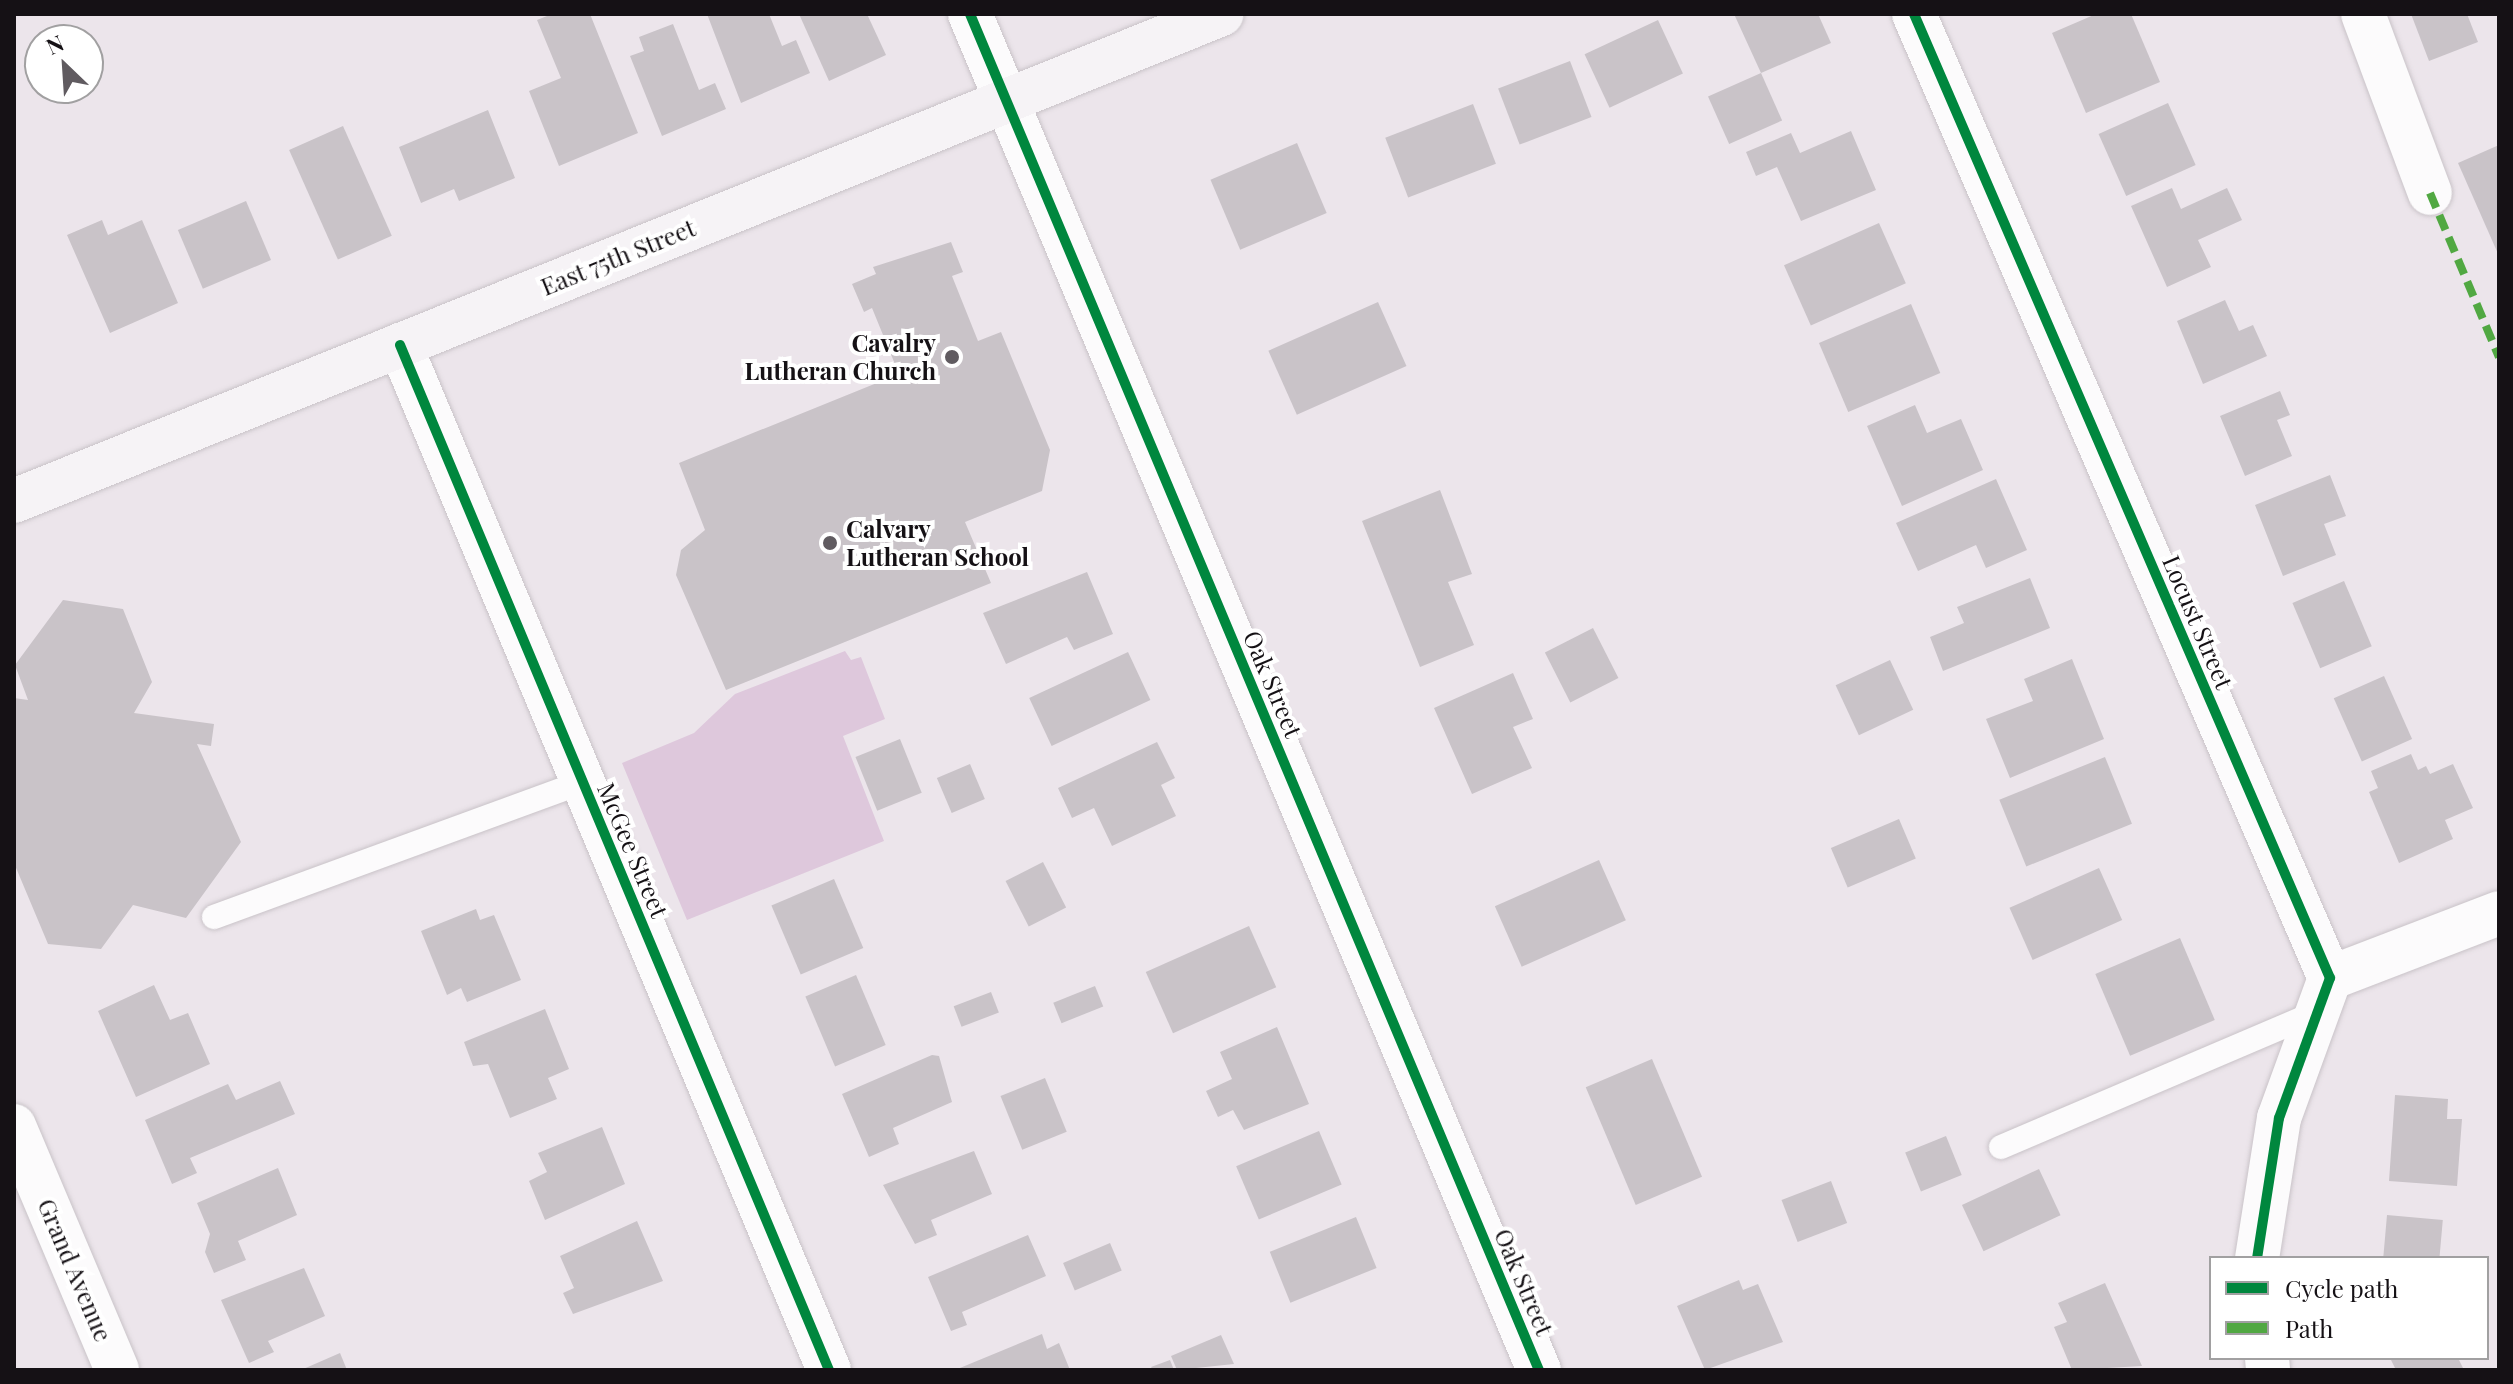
<!DOCTYPE html>
<html>
<head>
<meta charset="utf-8">
<style>
  body { margin:0 }
  #map { position:relative; width:2513px; height:1384px; overflow:hidden; background:#ece5eb; font-family:"Playfair Display",serif }
  div>[style] { position:absolute }
  .green>* { inset:0; background:#dec8dc }
  .building>* { inset:0; background:#c9c3c8; transform-origin:0 0 }
  .roads { filter:drop-shadow(0 0 2px #c9c3c8) drop-shadow(0 0 2px #c9c3c8) }
  .service>* { height:24px; margin:-12px; padding:0 12px; transform-origin:12px; border-radius:12px; background:#fcfbfc }
  .minor>* { height:44px; margin:-22px; padding:0 22px; transform-origin:22px; border-radius:22px; background:#fcfbfc }
  .secondary>* { height:44px; margin:-22px; padding:0 22px; transform-origin:22px; border-radius:22px; background:#f6f3f6 }
  .quiet>* { height:8px; margin-top:-4px; transform-origin:0; background:repeating-linear-gradient(90deg,#51a842 0 16px,transparent 0 24px) }
  .cycleway>* { height:10px; margin:-5px; padding:0 5px; transform-origin:5px; border-radius:5px; background:#00873e }
  .dots>* { width:22px; height:22px; translate:-50% -50%; box-sizing:border-box; border:4px solid #fff; border-radius:50% }
  span { translate:-50% -50%; white-space:nowrap; text-align:center; line-height:1.15; -webkit-text-stroke:8px #fff; paint-order:stroke }
  .street-label { font-size:24px; color:#151115 }
  .poi-label { font-size:24px; color:#151115; font-weight:700 }
  .right { translate:-100% -50%; text-align:right }
  .left { translate:0 -50%; text-align:left }
  .frame { position:absolute; inset:0; border:16px solid #151115; pointer-events:none }
  .legend { position:absolute; left:2209px; top:1256px; width:280px; height:104px; box-sizing:border-box; background:#fff; border:2px solid #a1a0a1; margin:0; padding:10px 14px; list-style:none; font-size:24px; color:#151115 }
  .legend li { display:flex; align-items:center; gap:16px; height:40px }
  .legend b { width:40px; border:2px solid #a1a0a1 }
  .north { position:absolute; left:24px; top:24px; width:80px; height:80px; box-sizing:border-box; background:#fff; border:2px solid #a1a0a1; border-radius:50%; rotate:335deg; font-size:22px; font-weight:700; line-height:32px; text-align:center; color:#151115 }
  .north::after { content:''; display:block; margin:auto; width:28px; height:36px; background:#605b60; clip-path:polygon(50% 0,100% 100%,50% 72%,0 100%) }
</style>
</head>
<body>
<div id="map">
  <div class="green">
    <div style="clip-path:polygon(845px 651px,851px 660px,861px 657px,885px 719px,843px 736px,884px 841px,687px 920px,622px 763px,694px 733px,735px 694px)"></div>
  </div>
  <div class="building">
    <div style="clip-path:polygon(552px 14px,590px 14px,638px 133px,559px 166px,529px 91px,561px 78px,537px 20px)"></div>
    <div style="clip-path:polygon(707px 14px,769px 14px,782px 46px,796px 40px,810px 73px,741px 103px)"></div>
    <div style="clip-path:polygon(799px 14px,867px 14px,886px 55px,829px 81px)"></div>
    <div style="clip-path:polygon(1734px 14px,1818px 14px,1831px 43px,1761px 73px)"></div>
    <div style="clip-path:polygon(2096px 14px,2131px 14px,2160px 82px,2086px 113px,2052px 33px)"></div>
    <div style="clip-path:polygon(2411px 14px,2467px 14px,2478px 42px,2429px 61px)"></div>
    <div style="left:1658px;top:20px;width:59px;height:81px;rotate:65deg"></div>
    <div style="clip-path:polygon(673px 24px,699px 90px,715px 83px,726px 109px,662px 136px,630px 56px,644px 51px,639px 37px)"></div>
    <div style="left:1570px;top:61px;width:60px;height:77px;rotate:69deg"></div>
    <div style="left:1761px;top:73px;width:52px;height:58px;rotate:66deg"></div>
    <div style="left:2168px;top:103px;width:68px;height:76px;rotate:66deg"></div>
    <div style="left:1473px;top:104px;width:64px;height:94px;rotate:69deg"></div>
    <div style="clip-path:polygon(488px 110px,515px 178px,459px 201px,454px 189px,421px 203px,399px 147px)"></div>
    <div style="left:343px;top:126px;width:120px;height:59px;rotate:66deg"></div>
    <div style="clip-path:polygon(1851px 131px,1876px 190px,1801px 221px,1777px 167px,1756px 176px,1746px 152px,1791px 133px,1800px 153px)"></div>
    <div style="left:1297px;top:143px;width:76px;height:94px;rotate:67deg"></div>
    <div style="clip-path:polygon(2499px 145px,2499px 256px,2458px 163px)"></div>
    <div style="clip-path:polygon(2172px 188px,2181px 209px,2227px 188px,2242px 220px,2198px 240px,2211px 267px,2167px 287px,2131px 206px)"></div>
    <div style="left:246px;top:201px;width:64px;height:74px;rotate:67deg"></div>
    <div style="clip-path:polygon(102px 220px,108px 235px,142px 220px,178px 303px,110px 333px,67px 235px)"></div>
    <div style="left:1879px;top:223px;width:66px;height:104px;rotate:66deg"></div>
    <div style="clip-path:polygon(951px 242px,963px 272px,952px 276px,978px 341px,1001px 332px,1050px 450px,1042px 491px,965px 522px,991px 583px,726px 690px,676px 575px,681px 550px,705px 530px,679px 463px,899px 374px,872px 308px,864px 312px,852px 284px,876px 274px,873px 267px)"></div>
    <div style="clip-path:polygon(2225px 300px,2239px 331px,2253px 325px,2267px 356px,2203px 384px,2177px 321px)"></div>
    <div style="left:1378px;top:302px;width:70px;height:120px;rotate:66deg"></div>
    <div style="left:1911px;top:304px;width:75px;height:100px;rotate:67deg"></div>
    <div style="clip-path:polygon(2280px 391px,2290px 415px,2277px 420px,2292px 456px,2245px 476px,2220px 416px)"></div>
    <div style="clip-path:polygon(1915px 405px,1927px 433px,1961px 419px,1983px 470px,1902px 506px,1867px 426px)"></div>
    <div style="clip-path:polygon(2330px 475px,2346px 516px,2324px 524px,2336px 555px,2283px 576px,2255px 505px)"></div>
    <div style="clip-path:polygon(1996px 479px,2027px 550px,1986px 568px,1976px 545px,1918px 571px,1896px 523px)"></div>
    <div style="clip-path:polygon(1440px 490px,1472px 574px,1448px 582px,1474px 645px,1420px 667px,1362px 521px)"></div>
    <div style="clip-path:polygon(1087px 572px,1113px 634px,1074px 650px,1067px 637px,1006px 664px,983px 613px)"></div>
    <div style="clip-path:polygon(2030px 578px,2050px 628px,1943px 671px,1930px 637px,1964px 623px,1957px 607px)"></div>
    <div style="left:2344px;top:581px;width:71px;height:56px;rotate:67deg"></div>
    <div style="clip-path:polygon(63px 600px,123px 609px,152px 682px,134px 713px,214px 724px,211px 746px,197px 744px,241px 842px,186px 918px,133px 905px,101px 949px,48px 944px,14px 863px,14px 698px,28px 700px,15px 665px)"></div>
    <div style="left:1593px;top:628px;width:56px;height:54px;rotate:63deg"></div>
    <div style="left:1128px;top:652px;width:53px;height:109px;rotate:65deg"></div>
    <div style="clip-path:polygon(2072px 659px,2104px 739px,2010px 778px,1986px 719px,2033px 701px,2024px 679px)"></div>
    <div style="left:1890px;top:660px;width:55px;height:60px;rotate:65deg"></div>
    <div style="clip-path:polygon(1513px 673px,1533px 719px,1513px 727px,1532px 768px,1472px 794px,1434px 708px)"></div>
    <div style="left:2384px;top:676px;width:69px;height:55px;rotate:66deg"></div>
    <div style="left:900px;top:739px;width:58px;height:48px;rotate:68deg"></div>
    <div style="clip-path:polygon(1157px 742px,1175px 778px,1161px 785px,1176px 816px,1112px 846px,1094px 808px,1072px 818px,1058px 788px)"></div>
    <div style="clip-path:polygon(2411px 754px,2418px 770px,2426px 766px,2430px 774px,2453px 764px,2473px 808px,2445px 820px,2453px 839px,2399px 863px,2369px 792px,2378px 788px,2371px 771px)"></div>
    <div style="left:2105px;top:757px;width:72px;height:114px;rotate:68deg"></div>
    <div style="left:970px;top:764px;width:38px;height:36px;rotate:67deg"></div>
    <div style="left:1899px;top:819px;width:43px;height:74px;rotate:67deg"></div>
    <div style="left:1599px;top:860px;width:66px;height:114px;rotate:66deg"></div>
    <div style="left:1043px;top:862px;width:51px;height:42px;rotate:63deg"></div>
    <div style="left:2099px;top:868px;width:57px;height:98px;rotate:66deg"></div>
    <div style="left:834px;top:879px;width:75px;height:68px;rotate:67deg"></div>
    <div style="clip-path:polygon(476px 909px,480px 920px,494px 915px,521px 980px,467px 1002px,461px 988px,447px 995px,421px 931px)"></div>
    <div style="left:1249px;top:926px;width:67px;height:113px;rotate:66deg"></div>
    <div style="left:2180px;top:938px;width:89px;height:92px;rotate:67deg"></div>
    <div style="left:856px;top:975px;width:76px;height:55px;rotate:67deg"></div>
    <div style="clip-path:polygon(154px 985px,170px 1020px,188px 1013px,210px 1064px,136px 1097px,98px 1011px)"></div>
    <div style="left:1095px;top:986px;width:22px;height:45px;rotate:68deg"></div>
    <div style="left:991px;top:992px;width:22px;height:40px;rotate:69deg"></div>
    <div style="clip-path:polygon(545px 1009px,569px 1069px,548px 1078px,557px 1099px,510px 1118px,488px 1064px,473px 1066px,464px 1042px)"></div>
    <div style="clip-path:polygon(1277px 1027px,1309px 1104px,1244px 1130px,1233px 1110px,1218px 1117px,1206px 1091px,1232px 1079px,1220px 1052px)"></div>
    <div style="clip-path:polygon(932px 1055px,939px 1056px,952px 1102px,893px 1128px,899px 1144px,869px 1157px,842px 1094px)"></div>
    <div style="left:1652px;top:1059px;width:128px;height:72px;rotate:67deg"></div>
    <div style="left:1045px;top:1078px;width:58px;height:48px;rotate:68deg"></div>
    <div style="clip-path:polygon(280px 1081px,295px 1114px,190px 1158px,197px 1173px,172px 1184px,145px 1120px,228px 1084px,236px 1100px)"></div>
    <div style="clip-path:polygon(2395px 1095px,2448px 1099px,2447px 1119px,2462px 1119px,2457px 1186px,2389px 1181px)"></div>
    <div style="clip-path:polygon(602px 1127px,625px 1184px,545px 1220px,529px 1181px,547px 1172px,538px 1153px)"></div>
    <div style="left:1319px;top:1131px;width:58px;height:90px;rotate:67deg"></div>
    <div style="left:1946px;top:1136px;width:42px;height:44px;rotate:68deg"></div>
    <div style="clip-path:polygon(974px 1151px,992px 1194px,931px 1220px,937px 1235px,915px 1244px,883px 1185px)"></div>
    <div style="clip-path:polygon(278px 1168px,297px 1215px,238px 1241px,246px 1260px,214px 1273px,205px 1252px,210px 1234px,197px 1203px)"></div>
    <div style="left:2039px;top:1169px;width:51px;height:85px;rotate:65deg"></div>
    <div style="left:1831px;top:1181px;width:45px;height:53px;rotate:69deg"></div>
    <div style="left:2387px;top:1215px;width:56px;height:43px;rotate:5deg"></div>
    <div style="left:1356px;top:1217px;width:55px;height:93px;rotate:68deg"></div>
    <div style="clip-path:polygon(637px 1221px,663px 1281px,573px 1314px,563px 1293px,574px 1288px,560px 1256px)"></div>
    <div style="clip-path:polygon(1028px 1235px,1046px 1276px,962px 1312px,967px 1325px,951px 1331px,928px 1277px)"></div>
    <div style="left:1110px;top:1243px;width:30px;height:51px;rotate:67deg"></div>
    <div style="clip-path:polygon(304px 1268px,325px 1316px,268px 1341px,274px 1352px,249px 1363px,221px 1300px)"></div>
    <div style="clip-path:polygon(1739px 1280px,1743px 1290px,1758px 1284px,1783px 1342px,1705px 1370px,1677px 1306px)"></div>
    <div style="clip-path:polygon(2105px 1283px,2142px 1366px,2072px 1370px,2054px 1327px,2067px 1322px,2058px 1303px)"></div>
    <div style="clip-path:polygon(1042px 1334px,1047px 1349px,1059px 1343px,1070px 1370px,955px 1370px)"></div>
    <div style="clip-path:polygon(1221px 1335px,1234px 1364px,1177px 1370px,1171px 1356px)"></div>
    <div style="clip-path:polygon(340px 1353px,347px 1370px,301px 1370px)"></div>
    <div style="clip-path:polygon(2390px 1358px,2458px 1358px,2464px 1370px,2396px 1370px)"></div>
    <div style="clip-path:polygon(1170px 1360px,1174px 1370px,1153px 1370px,1151px 1367px)"></div>
  </div>
  <div class="roads">
    <div class="service">
      <div style="left:214px;top:917px;width:393px;rotate:-20.1deg"></div>
      <div style="left:2001px;top:1147px;width:341px;rotate:-23.1deg"></div>
    </div>
    <div class="minor">
      <div style="left:970px;top:14px;width:1471px;rotate:67.24deg"></div>
      <div style="left:1914px;top:14px;width:1050px;rotate:66.66deg"></div>
      <div style="left:2330px;top:978px;width:149px;rotate:110deg"></div>
      <div style="left:2279px;top:1118px;width:142px;rotate:98.9deg"></div>
      <div style="left:2363px;top:14px;width:191px;rotate:69.5deg"></div>
      <div style="left:400px;top:345px;width:1111px;rotate:67.29deg"></div>
      <div style="left:2330px;top:978px;width:181px;rotate:-21deg"></div>
      <div style="left:14px;top:1126px;width:265px;rotate:67.1deg"></div>
      <div style="left:2267px;top:1358px;width:12px;rotate:85deg"></div>
    </div>
    <div class="secondary">
      <div style="left:14px;top:501px;width:1302px;rotate:-21.96deg"></div>
    </div>
  </div>
  <div class="quiet">
    <div style="left:2430px;top:193px;width:178px;rotate:67.2deg"></div>
  </div>
  <div class="cycleway">
    <div style="left:970px;top:14px;width:1471px;rotate:67.24deg"></div>
    <div style="left:1914px;top:14px;width:1050px;rotate:66.66deg"></div>
    <div style="left:2330px;top:978px;width:149px;rotate:110deg"></div>
    <div style="left:2279px;top:1118px;width:142px;rotate:98.9deg"></div>
    <div style="left:400px;top:345px;width:1111px;rotate:67.29deg"></div>
  </div>
  <div class="dots">
    <div style="left:952px;top:357px;background:#605b60"></div>
    <div style="left:830px;top:543px;background:#605b60"></div>
  </div>
  <div class="street-label">
    <span style="left:618px;top:257px;rotate:-22deg">East 75th Street</span>
    <span style="left:2198px;top:622px;rotate:67deg">Locust Street</span>
    <span style="left:1273px;top:684px;rotate:67deg">Oak Street</span>
    <span style="left:633px;top:850px;rotate:67deg">McGee Street</span>
    <span style="left:75px;top:1270px;rotate:67deg">Grand Avenue</span>
    <span style="left:1524px;top:1282px;rotate:67deg">Oak Street</span>
  </div>
  <div class="poi-label">
    <span class="right" style="left:936px;top:357px">Cavalry<br>Lutheran Church</span>
    <span class="left" style="left:846px;top:543px">Calvary<br>Lutheran School</span>
  </div>
  <div class="frame"></div>
  <ul class="legend">
  <li><b style="height:10px;background:#00873e"></b>Cycle path</li>
  <li><b style="height:10px;background:#51a842"></b>Path</li>
  </ul>
  <div class="north">N</div>
</div>
</body>
</html>
